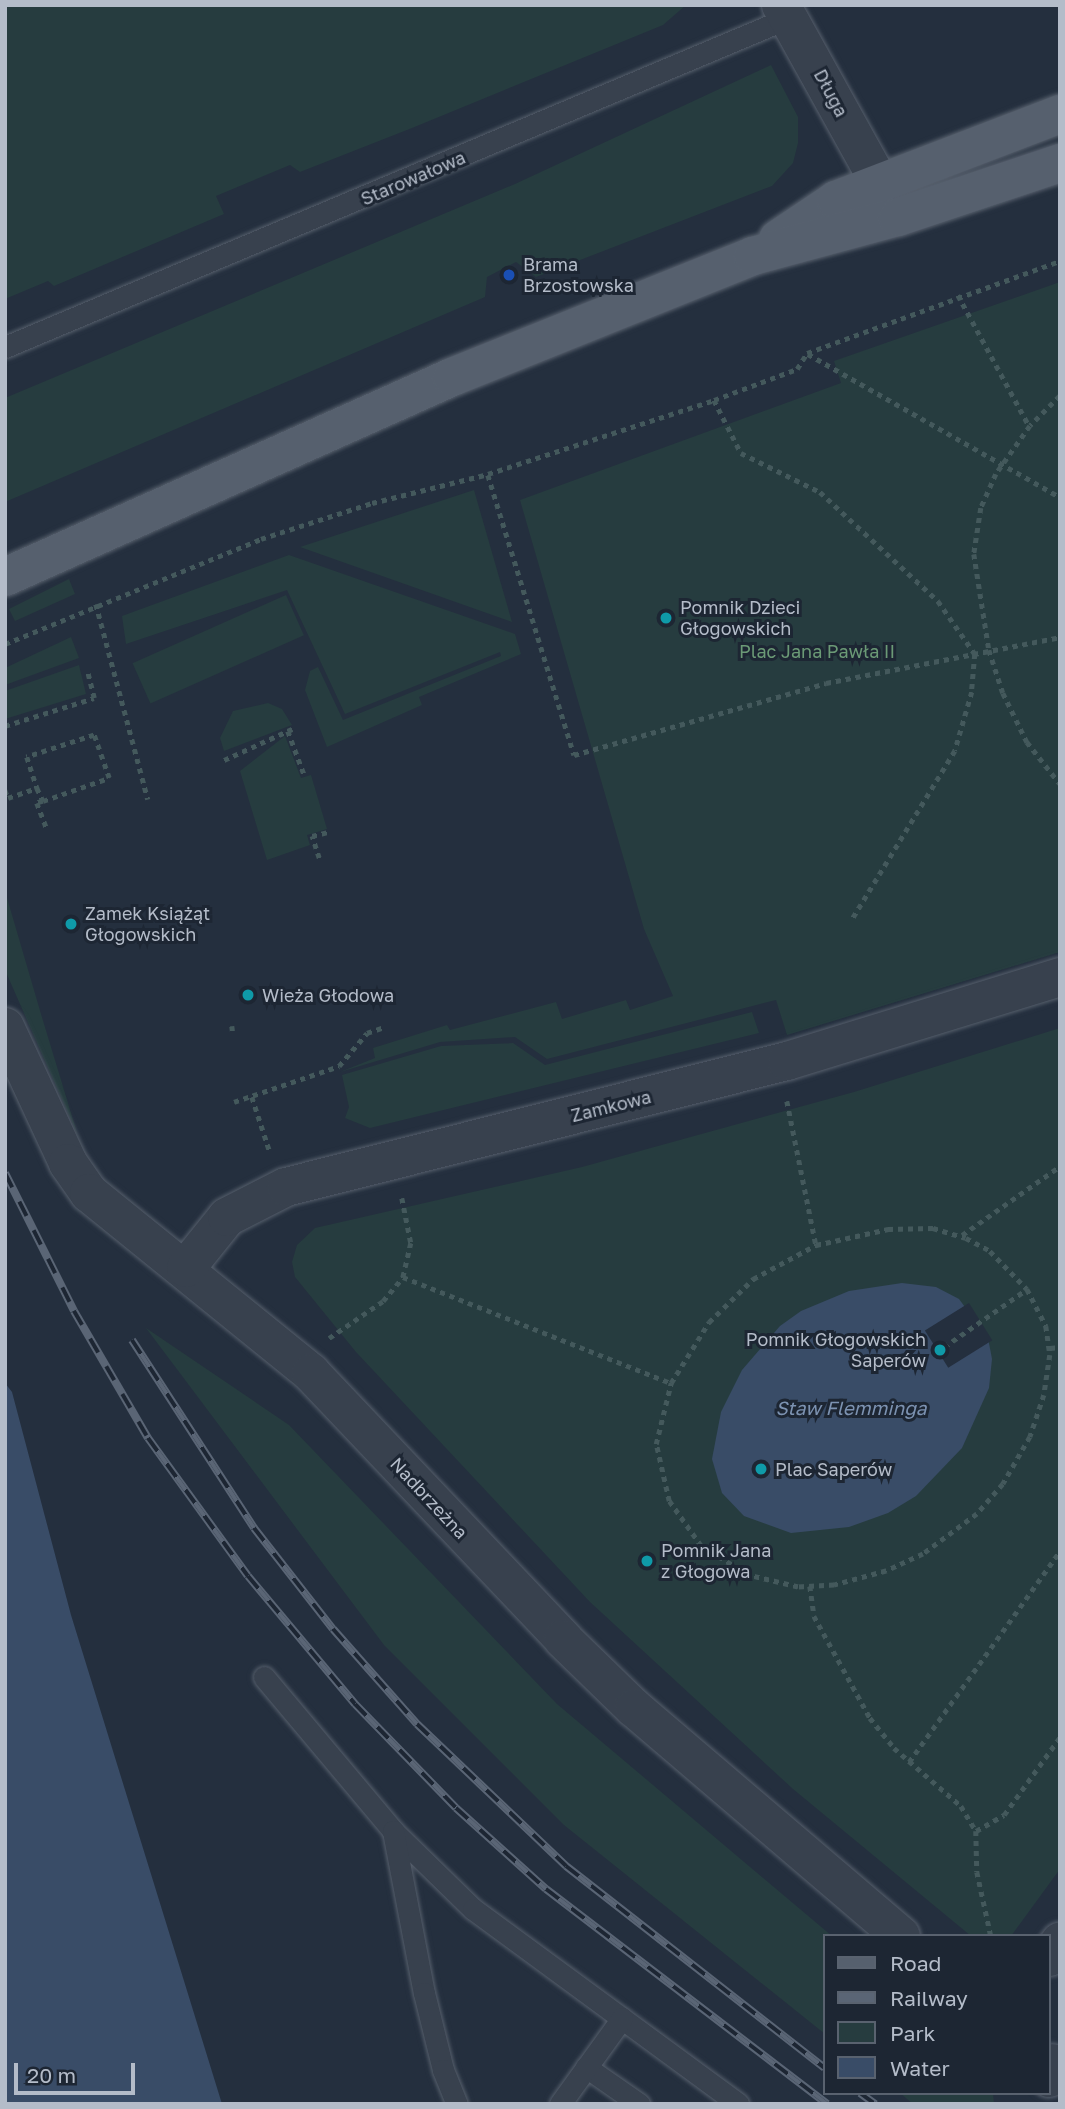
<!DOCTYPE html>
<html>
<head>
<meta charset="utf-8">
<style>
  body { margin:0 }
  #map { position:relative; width:1065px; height:2109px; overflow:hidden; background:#242f3e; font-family:"Golos Text",sans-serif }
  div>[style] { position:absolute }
  .green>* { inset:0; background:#263c3f; transform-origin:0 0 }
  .water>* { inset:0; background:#394c67 }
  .pier>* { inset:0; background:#242f3e; transform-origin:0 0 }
  .path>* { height:4.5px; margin-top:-2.25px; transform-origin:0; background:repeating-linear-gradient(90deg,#44595c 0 5px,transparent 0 10px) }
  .roads { filter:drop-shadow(0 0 2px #565f6c) drop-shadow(0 0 2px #565f6c) }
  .lane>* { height:21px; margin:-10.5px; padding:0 10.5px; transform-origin:10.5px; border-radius:10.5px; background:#38414e }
  .street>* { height:38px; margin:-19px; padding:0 19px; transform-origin:19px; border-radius:19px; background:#38414e }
  .primary>* { height:38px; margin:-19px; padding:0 19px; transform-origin:19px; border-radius:19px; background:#56606e }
  .rail>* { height:8px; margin-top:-4px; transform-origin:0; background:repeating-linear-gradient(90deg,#1d2633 0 16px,#5a6575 0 32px); box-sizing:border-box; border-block:2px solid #5a6575 }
  .dots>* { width:19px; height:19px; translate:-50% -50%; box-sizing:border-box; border:4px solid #1d2633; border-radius:50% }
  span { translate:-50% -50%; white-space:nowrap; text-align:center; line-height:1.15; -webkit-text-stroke:6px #1d2633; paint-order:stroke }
  .street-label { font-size:18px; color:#b4bcc9 }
  .poi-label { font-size:18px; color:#b4bcc9 }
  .left { translate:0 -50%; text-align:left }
  .right { translate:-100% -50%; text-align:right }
  .park-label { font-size:18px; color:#6b9a76 }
  .water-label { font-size:19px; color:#7c92b1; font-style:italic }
  .frame { position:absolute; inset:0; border:7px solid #b4bcc9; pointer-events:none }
  .legend { position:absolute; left:823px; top:1934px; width:228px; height:161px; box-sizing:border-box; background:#1d2633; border:2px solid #59626f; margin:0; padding:9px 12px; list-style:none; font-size:21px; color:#b4bcc9 }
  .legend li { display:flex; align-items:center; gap:14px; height:35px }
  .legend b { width:35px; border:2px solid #59626f }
  .scale { position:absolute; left:14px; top:2063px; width:121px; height:32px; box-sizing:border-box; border:4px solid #b4bcc9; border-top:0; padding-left:9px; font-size:21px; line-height:24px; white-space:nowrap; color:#b4bcc9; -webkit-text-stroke:5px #1d2633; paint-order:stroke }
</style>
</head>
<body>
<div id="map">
  <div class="green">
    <div style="clip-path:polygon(5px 5px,686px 5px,663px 25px,412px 128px,300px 172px,290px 165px,216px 196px,224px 214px,54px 286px,48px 281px,5px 299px)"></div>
    <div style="clip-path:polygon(771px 65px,798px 117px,798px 143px,793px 163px,772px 186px,536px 277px,516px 262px,487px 277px,485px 297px,5px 502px,5px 398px,515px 184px)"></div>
    <div style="clip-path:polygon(1060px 282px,1060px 952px,787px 1035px,776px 1000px,547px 1059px,515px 1037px,440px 1042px,340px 1072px,375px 1058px,373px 1048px,447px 1025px,450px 1030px,556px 1002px,562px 1019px,626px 1000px,630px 1010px,673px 996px,644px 929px,520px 500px,841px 383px,834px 361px)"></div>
    <div style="clip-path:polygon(474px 490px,512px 622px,300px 547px)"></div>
    <div style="clip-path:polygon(289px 555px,515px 634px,521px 654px,419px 697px,422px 705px,327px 747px,305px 690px,310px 671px,318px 667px,343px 720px,501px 656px,500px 652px,345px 714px,287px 590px,126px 644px,122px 616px)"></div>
    <div style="clip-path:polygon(69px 579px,75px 594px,15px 621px,9px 609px)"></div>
    <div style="left:286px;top:595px;width:44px;height:168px;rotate:66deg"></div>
    <div style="clip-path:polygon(71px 637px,79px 658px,5px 685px,5px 668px)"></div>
    <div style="clip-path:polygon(79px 665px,86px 694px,5px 719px,5px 691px)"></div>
    <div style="clip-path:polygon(268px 703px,282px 709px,292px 725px,224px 751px,220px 738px,233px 711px)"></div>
    <div style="clip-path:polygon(285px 736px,301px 778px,311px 775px,327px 829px,307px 835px,310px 845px,267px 860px,240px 771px)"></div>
    <div style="clip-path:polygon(5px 891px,41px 1014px,78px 1136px,5px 970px)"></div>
    <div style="clip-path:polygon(752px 1012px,759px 1033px,370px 1128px,345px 1118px,349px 1107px,342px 1075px,441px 1046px,513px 1043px,545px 1065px)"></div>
    <div style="clip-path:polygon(1060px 1028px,1060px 1869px,1011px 1936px,971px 1936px,793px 1789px,590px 1602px,356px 1352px,295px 1277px,292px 1262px,297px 1245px,315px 1228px,582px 1167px,854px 1092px)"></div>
    <div style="clip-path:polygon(146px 1328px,289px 1425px,557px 1704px,832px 1936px,825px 1936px,825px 2034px,564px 1825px,384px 1645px)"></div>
    <div style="clip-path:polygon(900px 2093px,993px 2093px,994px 2104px,913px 2104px)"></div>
  </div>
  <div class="water">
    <div style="clip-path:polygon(902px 1283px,936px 1287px,959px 1299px,988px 1338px,992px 1359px,989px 1388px,962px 1448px,916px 1496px,888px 1513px,849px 1527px,791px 1533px,744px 1516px,722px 1493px,712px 1459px,721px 1412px,742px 1370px,780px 1326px,801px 1311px,849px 1291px)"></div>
    <div style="clip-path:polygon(5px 1383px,12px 1392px,71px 1615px,222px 2104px,5px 2104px)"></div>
  </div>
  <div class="pier">
    <div style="left:969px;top:1303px;width:44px;height:52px;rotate:58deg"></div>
  </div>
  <div class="path">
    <div style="left:958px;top:295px;width:149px;rotate:61.5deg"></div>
    <div style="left:808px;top:354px;width:290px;rotate:29.6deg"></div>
    <div style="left:1060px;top:396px;width:42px;rotate:135deg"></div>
    <div style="left:1030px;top:426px;width:59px;rotate:125.3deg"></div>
    <div style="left:996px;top:474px;width:37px;rotate:114deg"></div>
    <div style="left:981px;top:508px;width:47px;rotate:98.7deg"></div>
    <div style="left:974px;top:554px;width:97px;rotate:81.1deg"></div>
    <div style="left:989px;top:650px;width:45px;rotate:72deg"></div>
    <div style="left:1003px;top:693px;width:55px;rotate:63.9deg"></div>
    <div style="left:1027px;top:742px;width:53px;rotate:51.8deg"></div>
    <div style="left:714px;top:400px;width:59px;rotate:63deg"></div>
    <div style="left:741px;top:453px;width:88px;rotate:26.3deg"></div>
    <div style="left:820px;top:492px;width:161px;rotate:42.7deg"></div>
    <div style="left:938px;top:601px;width:65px;rotate:55.1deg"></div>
    <div style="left:975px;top:654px;width:38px;rotate:95deg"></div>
    <div style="left:972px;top:692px;width:61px;rotate:106.1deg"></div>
    <div style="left:955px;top:751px;width:196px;rotate:121.4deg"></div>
    <div style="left:488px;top:475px;width:293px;rotate:72.9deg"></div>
    <div style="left:574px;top:755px;width:262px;rotate:-15.9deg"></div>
    <div style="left:826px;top:683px;width:238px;rotate:-11.1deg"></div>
    <div style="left:96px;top:604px;width:202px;rotate:75.1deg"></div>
    <div style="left:5px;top:644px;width:277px;rotate:-22.3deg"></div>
    <div style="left:261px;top:539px;width:117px;rotate:-18deg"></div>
    <div style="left:372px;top:503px;width:120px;rotate:-14deg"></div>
    <div style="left:488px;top:474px;width:238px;rotate:-18.1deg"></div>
    <div style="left:714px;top:400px;width:89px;rotate:-20.5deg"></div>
    <div style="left:797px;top:369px;width:19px;rotate:-58deg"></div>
    <div style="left:807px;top:353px;width:269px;rotate:-20deg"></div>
    <div style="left:5px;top:726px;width:93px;rotate:-17.5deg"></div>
    <div style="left:94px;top:698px;width:29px;rotate:-104deg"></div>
    <div style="left:288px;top:731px;width:46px;rotate:69.6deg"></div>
    <div style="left:224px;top:760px;width:75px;rotate:-24.5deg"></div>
    <div style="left:5px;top:790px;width:9px;rotate:69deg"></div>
    <div style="left:8px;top:798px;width:31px;rotate:-19deg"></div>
    <div style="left:37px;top:788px;width:14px;rotate:65deg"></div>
    <div style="left:43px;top:801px;width:70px;rotate:-19.2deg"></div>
    <div style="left:109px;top:778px;width:46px;rotate:-109.2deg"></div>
    <div style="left:94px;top:735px;width:71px;rotate:161.8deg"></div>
    <div style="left:27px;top:757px;width:33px;rotate:72deg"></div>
    <div style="left:43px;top:801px;width:6px;rotate:162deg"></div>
    <div style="left:37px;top:803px;width:28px;rotate:69deg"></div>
    <div style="left:319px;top:858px;width:23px;rotate:-108deg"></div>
    <div style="left:312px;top:836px;width:16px;rotate:-14deg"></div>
    <div style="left:232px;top:1026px;width:8px;rotate:83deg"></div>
    <div style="left:252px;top:1097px;width:58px;rotate:71.9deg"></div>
    <div style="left:787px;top:1101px;width:147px;rotate:78.6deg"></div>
    <div style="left:816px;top:1245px;width:74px;rotate:-12.5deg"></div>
    <div style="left:888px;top:1229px;width:45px;rotate:-1.3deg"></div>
    <div style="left:933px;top:1228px;width:34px;rotate:17deg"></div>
    <div style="left:966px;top:1238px;width:27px;rotate:28deg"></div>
    <div style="left:990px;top:1251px;width:53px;rotate:45.8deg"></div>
    <div style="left:1027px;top:1289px;width:42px;rotate:62.8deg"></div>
    <div style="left:1046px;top:1326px;width:29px;rotate:82deg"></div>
    <div style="left:1050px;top:1355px;width:40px;rotate:98.5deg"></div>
    <div style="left:1044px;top:1395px;width:44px;rotate:108.4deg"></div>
    <div style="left:1030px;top:1437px;width:54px;rotate:119.9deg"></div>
    <div style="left:1003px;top:1484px;width:40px;rotate:131deg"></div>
    <div style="left:977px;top:1514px;width:67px;rotate:143.5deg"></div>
    <div style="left:923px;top:1554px;width:41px;rotate:155.3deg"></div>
    <div style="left:886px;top:1571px;width:54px;rotate:164.9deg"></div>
    <div style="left:834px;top:1585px;width:36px;rotate:177deg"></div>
    <div style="left:798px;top:1587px;width:51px;rotate:-166.5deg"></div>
    <div style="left:748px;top:1575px;width:55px;rotate:-148.3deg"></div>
    <div style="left:701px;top:1546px;width:55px;rotate:-125.4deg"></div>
    <div style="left:669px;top:1501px;width:58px;rotate:-102.8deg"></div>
    <div style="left:656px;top:1444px;width:63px;rotate:-76.2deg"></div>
    <div style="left:671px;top:1383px;width:72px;rotate:-58.1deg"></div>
    <div style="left:709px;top:1322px;width:62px;rotate:-44.3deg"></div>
    <div style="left:753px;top:1279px;width:72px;rotate:-28.4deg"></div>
    <div style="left:234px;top:1102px;width:111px;rotate:-18.9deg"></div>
    <div style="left:339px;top:1066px;width:43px;rotate:-49.7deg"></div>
    <div style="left:367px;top:1033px;width:18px;rotate:-19deg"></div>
    <div style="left:402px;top:1198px;width:46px;rotate:78.7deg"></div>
    <div style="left:411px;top:1243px;width:35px;rotate:103deg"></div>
    <div style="left:403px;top:1277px;width:288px;rotate:21.6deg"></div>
    <div style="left:962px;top:1235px;width:120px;rotate:-35.1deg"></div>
    <div style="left:329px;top:1338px;width:65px;rotate:-34.4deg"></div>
    <div style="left:383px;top:1301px;width:31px;rotate:-50deg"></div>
    <div style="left:944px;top:1347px;width:101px;rotate:-34.9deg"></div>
    <div style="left:1050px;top:1348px;width:10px;rotate:-6deg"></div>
    <div style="left:810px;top:1586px;width:30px;rotate:82deg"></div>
    <div style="left:814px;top:1616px;width:116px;rotate:61.2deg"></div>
    <div style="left:870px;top:1718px;width:38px;rotate:51deg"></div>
    <div style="left:894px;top:1748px;width:89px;rotate:40.9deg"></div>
    <div style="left:961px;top:1806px;width:29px;rotate:59deg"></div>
    <div style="left:976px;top:1831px;width:41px;rotate:88.6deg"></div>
    <div style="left:977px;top:1872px;width:66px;rotate:77.7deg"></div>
    <div style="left:909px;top:1762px;width:259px;rotate:-54.4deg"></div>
    <div style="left:976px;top:1831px;width:32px;rotate:-30deg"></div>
    <div style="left:1004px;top:1815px;width:96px;rotate:-54.3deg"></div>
  </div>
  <div class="roads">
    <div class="lane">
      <div style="left:5px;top:347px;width:852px;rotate:-22.8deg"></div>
      <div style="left:264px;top:1677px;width:201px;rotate:50deg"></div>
      <div style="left:393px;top:1831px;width:112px;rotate:44.3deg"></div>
      <div style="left:473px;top:1909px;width:329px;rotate:36.3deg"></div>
      <div style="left:393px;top:1831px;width:165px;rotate:79.2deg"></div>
      <div style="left:424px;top:1993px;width:79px;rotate:76.1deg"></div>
      <div style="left:443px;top:2070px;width:37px;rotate:68deg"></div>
      <div style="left:586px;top:2067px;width:65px;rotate:34.9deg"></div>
      <div style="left:560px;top:2104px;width:106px;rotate:-54.2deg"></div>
    </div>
    <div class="street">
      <div style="left:781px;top:5px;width:202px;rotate:61deg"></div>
      <div style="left:5px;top:1027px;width:150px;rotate:65.1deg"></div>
      <div style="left:68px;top:1163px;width:37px;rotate:55deg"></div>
      <div style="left:89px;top:1193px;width:286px;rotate:39deg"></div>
      <div style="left:311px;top:1373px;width:366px;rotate:46.5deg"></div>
      <div style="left:563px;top:1639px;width:99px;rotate:44.2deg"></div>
      <div style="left:634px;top:1708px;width:351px;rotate:40.5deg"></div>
      <div style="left:186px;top:1268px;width:65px;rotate:-51.2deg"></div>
      <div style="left:227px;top:1217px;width:66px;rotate:-27deg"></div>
      <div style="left:286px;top:1187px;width:517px;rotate:-14.12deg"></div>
      <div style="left:787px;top:1061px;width:286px;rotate:-17.1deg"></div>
      <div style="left:1049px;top:1957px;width:19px;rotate:-54deg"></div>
      <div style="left:1049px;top:2078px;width:15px;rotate:-79deg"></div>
    </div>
    <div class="primary">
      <div style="left:778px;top:239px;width:70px;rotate:-33.9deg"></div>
      <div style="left:836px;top:200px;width:240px;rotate:-21deg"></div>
      <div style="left:5px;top:577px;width:490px;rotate:-24.1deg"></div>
      <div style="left:452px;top:377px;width:324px;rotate:-21.9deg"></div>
      <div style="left:753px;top:256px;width:150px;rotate:-15.1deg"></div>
      <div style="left:898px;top:217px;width:171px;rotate:-18.4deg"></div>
    </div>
  </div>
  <div class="rail">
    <div style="left:5px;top:1173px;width:154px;rotate:63.4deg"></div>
    <div style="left:74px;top:1311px;width:147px;rotate:59.8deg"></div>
    <div style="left:148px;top:1438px;width:170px;rotate:54.1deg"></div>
    <div style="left:248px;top:1576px;width:167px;rotate:50.1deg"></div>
    <div style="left:355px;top:1704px;width:145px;rotate:45.8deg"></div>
    <div style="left:456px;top:1808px;width:121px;rotate:42deg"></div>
    <div style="left:546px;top:1889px;width:354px;rotate:37.4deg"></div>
    <div style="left:132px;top:1340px;width:224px;rotate:57deg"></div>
    <div style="left:254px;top:1528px;width:128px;rotate:52deg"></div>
    <div style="left:333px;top:1629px;width:127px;rotate:48.5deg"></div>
    <div style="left:417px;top:1724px;width:206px;rotate:43.6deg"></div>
    <div style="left:566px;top:1866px;width:328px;rotate:38deg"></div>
    <div style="left:860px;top:2093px;width:19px;rotate:36deg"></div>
  </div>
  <div class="dots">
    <div style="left:509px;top:275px;background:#1a4fb4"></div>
    <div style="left:666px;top:618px;background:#0f9aa8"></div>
    <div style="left:71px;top:924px;background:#0f9aa8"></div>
    <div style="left:248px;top:995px;background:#0f9aa8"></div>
    <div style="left:940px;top:1350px;background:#0f9aa8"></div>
    <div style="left:761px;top:1469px;background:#0f9aa8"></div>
    <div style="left:647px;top:1561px;background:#0f9aa8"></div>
  </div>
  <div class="street-label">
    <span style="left:831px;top:93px;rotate:62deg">Długa</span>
    <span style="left:413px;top:178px;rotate:-23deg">Starowałowa</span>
    <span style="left:611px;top:1106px;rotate:-14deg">Zamkowa</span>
    <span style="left:429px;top:1498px;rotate:47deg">Nadbrzeżna</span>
  </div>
  <div class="poi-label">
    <span class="left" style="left:523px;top:275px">Brama<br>Brzostowska</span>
    <span class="left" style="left:680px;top:618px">Pomnik Dzieci<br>Głogowskich</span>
    <span class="left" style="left:85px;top:924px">Zamek Książąt<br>Głogowskich</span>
    <span class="left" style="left:262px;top:995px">Wieża Głodowa</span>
    <span class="right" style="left:926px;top:1350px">Pomnik Głogowskich<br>Saperów</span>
    <span class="left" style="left:775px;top:1469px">Plac Saperów</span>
    <span class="left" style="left:661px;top:1561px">Pomnik Jana<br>z Głogowa</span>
  </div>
  <div class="park-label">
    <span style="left:817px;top:651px">Plac Jana Pawła II</span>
  </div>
  <div class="water-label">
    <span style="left:851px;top:1408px">Staw Flemminga</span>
  </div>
  <div class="frame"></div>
  <ul class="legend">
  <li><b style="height:9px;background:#56606e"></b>Road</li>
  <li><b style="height:9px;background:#5a6575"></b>Railway</li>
  <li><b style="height:19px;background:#263c3f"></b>Park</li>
  <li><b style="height:19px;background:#394c67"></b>Water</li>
  </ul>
  <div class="scale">20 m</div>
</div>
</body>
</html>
